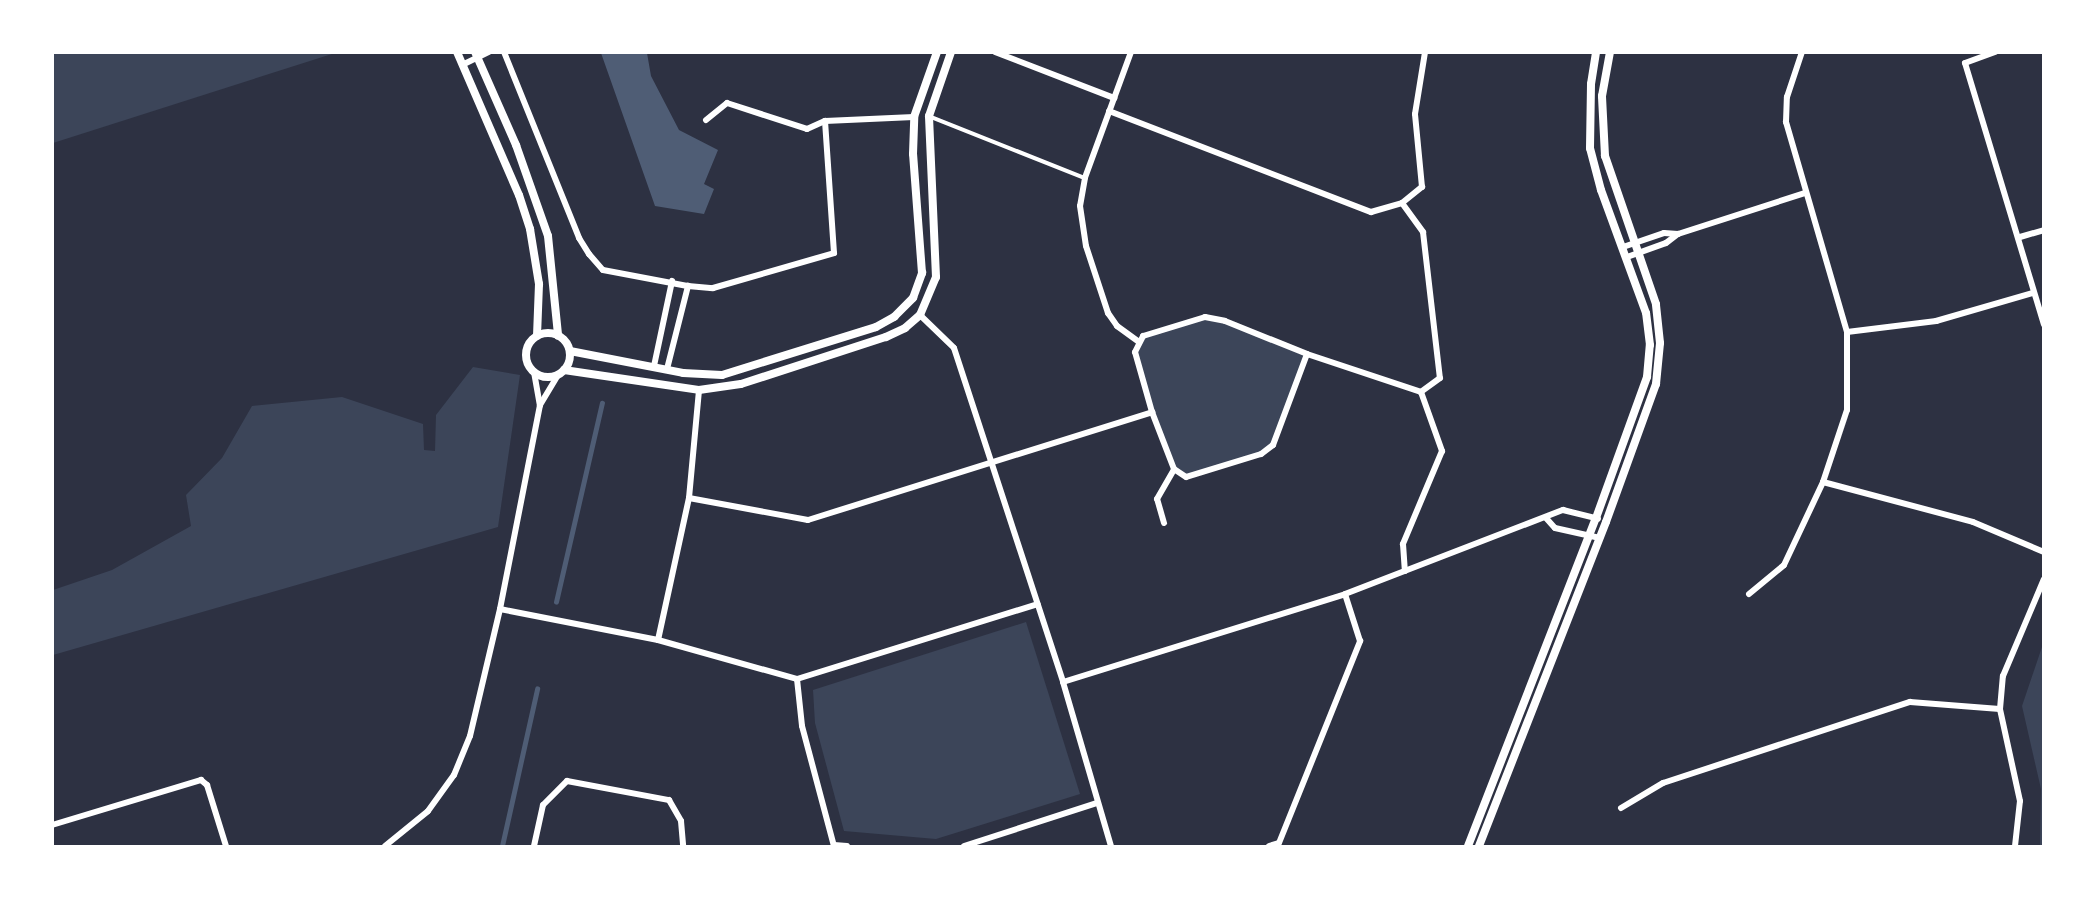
<!DOCTYPE html>
<html>
<head>
<meta charset="utf-8">
<style>
  body { margin:0 }
  #map { position:relative; width:2096px; height:899px; overflow:hidden; background:#2d3142; font-family:Poppins,sans-serif }
  div>[style] { position:absolute }
  .green>* { inset:0; background:#3c4559 }
  .water>* { inset:0; background:#4f5d75 }
  .stream>* { height:4.5px; margin:-2.25px; padding:0 2.25px; transform-origin:2.25px; border-radius:2.25px; background:#4f5d75 }
  .service>* { height:3.5px; margin:-1.75px; padding:0 1.75px; transform-origin:1.75px; border-radius:1.75px; background:#fff }
  .minor>* { height:6px; margin:-3px; padding:0 3px; transform-origin:3px; border-radius:3px; background:#fff }
  .tertiary>* { height:8px; margin:-4px; padding:0 4px; transform-origin:4px; border-radius:4px; background:#fff }
  .tertiary>.ring { margin:-4px; padding:0; box-sizing:content-box; background:none; border:8px solid #fff; border-radius:50% }
  span { translate:-50% -50%; white-space:nowrap; text-align:center; line-height:1.15; -webkit-text-stroke:6px #fff; paint-order:stroke }
  .frame { position:absolute; inset:0; border:54px solid #fff; pointer-events:none }
</style>
</head>
<body>
<div id="map">
  <div class="green">
    <div style="clip-path:polygon(53px 52px,335px 52px,335px 53px,53px 143px)"></div>
    <div style="clip-path:polygon(1205px 317px,1225px 321px,1307px 354px,1273px 445px,1261px 454px,1186px 477px,1174px 469px,1135px 352px,1143px 336px)"></div>
    <div style="clip-path:polygon(473px 367px,520px 375px,498px 527px,53px 655px,53px 590px,112px 570px,191px 526px,186px 495px,222px 458px,252px 406px,342px 397px,423px 424px,424px 450px,435px 451px,436px 415px)"></div>
    <div style="clip-path:polygon(1026px 622px,1080px 794px,936px 839px,844px 831px,815px 723px,813px 690px)"></div>
    <div style="clip-path:polygon(2043px 644px,2044px 846px,2040px 846px,2041px 789px,2022px 706px)"></div>
  </div>
  <div class="water">
    <div style="clip-path:polygon(601px 53px,647px 53px,651px 76px,679px 130px,718px 150px,704px 184px,714px 189px,704px 214px,655px 206px)"></div>
  </div>
  <div class="stream">
    <div style="left:556px;top:602px;width:204px;rotate:-77deg"></div>
    <div style="left:502px;top:846px;width:161px;rotate:-77.4deg"></div>
  </div>
  <div class="service">
    <div style="left:931px;top:117px;width:166px;rotate:21.6deg"></div>
  </div>
  <div class="minor">
    <div style="left:504px;top:52px;width:201px;rotate:68deg"></div>
    <div style="left:579px;top:238px;width:19px;rotate:58deg"></div>
    <div style="left:589px;top:254px;width:21px;rotate:49deg"></div>
    <div style="left:603px;top:270px;width:86px;rotate:10.7deg"></div>
    <div style="left:688px;top:286px;width:25px;rotate:5deg"></div>
    <div style="left:713px;top:288px;width:126px;rotate:-16.1deg"></div>
    <div style="left:834px;top:253px;width:132px;rotate:-93.9deg"></div>
    <div style="left:825px;top:121px;width:89px;rotate:-2.6deg"></div>
    <div style="left:995px;top:52px;width:128px;rotate:21.1deg"></div>
    <div style="left:1131px;top:52px;width:134px;rotate:110.1deg"></div>
    <div style="left:1085px;top:178px;width:28px;rotate:100deg"></div>
    <div style="left:1080px;top:206px;width:40px;rotate:81.5deg"></div>
    <div style="left:1086px;top:246px;width:71px;rotate:71.8deg"></div>
    <div style="left:1108px;top:313px;width:16px;rotate:55deg"></div>
    <div style="left:1117px;top:326px;width:26px;rotate:36deg"></div>
    <div style="left:1995px;top:52px;width:32px;rotate:160deg"></div>
    <div style="left:1965px;top:63px;width:273px;rotate:73.2deg"></div>
    <div style="left:462px;top:65px;width:30px;rotate:-26deg"></div>
    <div style="left:1109px;top:111px;width:281px;rotate:21.1deg"></div>
    <div style="left:1371px;top:212px;width:32px;rotate:-16deg"></div>
    <div style="left:1402px;top:203px;width:26px;rotate:-39deg"></div>
    <div style="left:1422px;top:187px;width:73px;rotate:-95.5deg"></div>
    <div style="left:1415px;top:114px;width:63px;rotate:-80.8deg"></div>
    <div style="left:706px;top:120px;width:27px;rotate:-39deg"></div>
    <div style="left:727px;top:103px;width:84px;rotate:18deg"></div>
    <div style="left:807px;top:129px;width:20px;rotate:-24deg"></div>
    <div style="left:1402px;top:203px;width:36px;rotate:54deg"></div>
    <div style="left:1423px;top:232px;width:147px;rotate:83.4deg"></div>
    <div style="left:1440px;top:378px;width:24px;rotate:144deg"></div>
    <div style="left:2020px;top:237px;width:25px;rotate:-16deg"></div>
    <div style="left:1623px;top:247px;width:43px;rotate:-18.9deg"></div>
    <div style="left:1664px;top:233px;width:14px;rotate:4deg"></div>
    <div style="left:1627px;top:257px;width:41px;rotate:-19.7deg"></div>
    <div style="left:1666px;top:243px;width:15px;rotate:-37deg"></div>
    <div style="left:1678px;top:234px;width:133px;rotate:-17.9deg"></div>
    <div style="left:920px;top:315px;width:47px;rotate:44.1deg"></div>
    <div style="left:954px;top:348px;width:351px;rotate:71.9deg"></div>
    <div style="left:1063px;top:682px;width:171px;rotate:73.7deg"></div>
    <div style="left:1847px;top:332px;width:90px;rotate:-7deg"></div>
    <div style="left:1936px;top:321px;width:101px;rotate:-16.1deg"></div>
    <div style="left:1307px;top:354px;width:97px;rotate:110.5deg"></div>
    <div style="left:1273px;top:445px;width:15px;rotate:143deg"></div>
    <div style="left:1261px;top:454px;width:78px;rotate:163deg"></div>
    <div style="left:1186px;top:477px;width:14px;rotate:-146deg"></div>
    <div style="left:1174px;top:469px;width:61px;rotate:-111.1deg"></div>
    <div style="left:1152px;top:412px;width:62px;rotate:-105.8deg"></div>
    <div style="left:1135px;top:352px;width:18px;rotate:-63deg"></div>
    <div style="left:1143px;top:336px;width:65px;rotate:-17deg"></div>
    <div style="left:1205px;top:317px;width:20px;rotate:11deg"></div>
    <div style="left:1225px;top:321px;width:88px;rotate:21.9deg"></div>
    <div style="left:1307px;top:354px;width:120px;rotate:18.4deg"></div>
    <div style="left:1421px;top:392px;width:63px;rotate:70.4deg"></div>
    <div style="left:1442px;top:451px;width:101px;rotate:112.8deg"></div>
    <div style="left:1403px;top:544px;width:27px;rotate:86deg"></div>
    <div style="left:654px;top:366px;width:87px;rotate:-78deg"></div>
    <div style="left:667px;top:369px;width:86px;rotate:-75.8deg"></div>
    <div style="left:534px;top:372px;width:34px;rotate:80deg"></div>
    <div style="left:1823px;top:482px;width:155px;rotate:14.9deg"></div>
    <div style="left:1973px;top:522px;width:77px;rotate:22.9deg"></div>
    <div style="left:689px;top:498px;width:121px;rotate:10.5deg"></div>
    <div style="left:808px;top:520px;width:361px;rotate:-17.4deg"></div>
    <div style="left:1546px;top:518px;width:13px;rotate:48deg"></div>
    <div style="left:1555px;top:528px;width:46px;rotate:12.5deg"></div>
    <div style="left:1164px;top:523px;width:25px;rotate:-106deg"></div>
    <div style="left:1157px;top:499px;width:34px;rotate:-60deg"></div>
    <div style="left:1749px;top:594px;width:45px;rotate:-39.6deg"></div>
    <div style="left:1784px;top:565px;width:92px;rotate:-64.8deg"></div>
    <div style="left:1823px;top:482px;width:76px;rotate:-71.6deg"></div>
    <div style="left:1847px;top:410px;width:78px;rotate:-90deg"></div>
    <div style="left:1847px;top:332px;width:219px;rotate:-106.2deg"></div>
    <div style="left:1786px;top:122px;width:25px;rotate:-88deg"></div>
    <div style="left:1787px;top:97px;width:47px;rotate:-71.6deg"></div>
    <div style="left:500px;top:609px;width:161px;rotate:11.1deg"></div>
    <div style="left:658px;top:640px;width:144px;rotate:15.7deg"></div>
    <div style="left:797px;top:679px;width:252px;rotate:-17.3deg"></div>
    <div style="left:658px;top:640px;width:145px;rotate:-77.7deg"></div>
    <div style="left:689px;top:498px;width:108px;rotate:-84.7deg"></div>
    <div style="left:797px;top:679px;width:47px;rotate:83.9deg"></div>
    <div style="left:802px;top:726px;width:124px;rotate:75.1deg"></div>
    <div style="left:1063px;top:682px;width:295px;rotate:-17.3deg"></div>
    <div style="left:1345px;top:594px;width:234px;rotate:-21.1deg"></div>
    <div style="left:1563px;top:510px;width:36px;rotate:14deg"></div>
    <div style="left:1621px;top:808px;width:49px;rotate:-30.8deg"></div>
    <div style="left:1663px;top:783px;width:260px;rotate:-18.2deg"></div>
    <div style="left:1910px;top:702px;width:90px;rotate:4.4deg"></div>
    <div style="left:52px;top:825px;width:156px;rotate:-16.8deg"></div>
    <div style="left:201px;top:780px;width:8px;rotate:40deg"></div>
    <div style="left:207px;top:785px;width:64px;rotate:72.7deg"></div>
    <div style="left:834px;top:845px;width:13px;rotate:4deg"></div>
    <div style="left:385px;top:846px;width:55px;rotate:-39.1deg"></div>
    <div style="left:428px;top:811px;width:44px;rotate:-54.2deg"></div>
    <div style="left:454px;top:775px;width:42px;rotate:-67.7deg"></div>
    <div style="left:470px;top:736px;width:130px;rotate:-76.7deg"></div>
    <div style="left:500px;top:609px;width:208px;rotate:-78.9deg"></div>
    <div style="left:540px;top:405px;width:35px;rotate:-59deg"></div>
    <div style="left:534px;top:846px;width:42px;rotate:-77.6deg"></div>
    <div style="left:543px;top:805px;width:34px;rotate:-45deg"></div>
    <div style="left:567px;top:781px;width:104px;rotate:10.6deg"></div>
    <div style="left:669px;top:800px;width:24px;rotate:60deg"></div>
    <div style="left:681px;top:821px;width:25px;rotate:85deg"></div>
    <div style="left:964px;top:846px;width:140px;rotate:-17.9deg"></div>
    <div style="left:1269px;top:846px;width:10px;rotate:-17deg"></div>
    <div style="left:1279px;top:843px;width:218px;rotate:-68.1deg"></div>
    <div style="left:1360px;top:641px;width:49px;rotate:-107.7deg"></div>
    <div style="left:2015px;top:846px;width:45px;rotate:-83.7deg"></div>
    <div style="left:2020px;top:801px;width:94px;rotate:-102.3deg"></div>
    <div style="left:2000px;top:709px;width:33px;rotate:-85deg"></div>
    <div style="left:2003px;top:676px;width:105px;rotate:-67.1deg"></div>
  </div>
  <div class="tertiary">
    <div style="left:457px;top:52px;width:156px;rotate:66.6deg"></div>
    <div style="left:519px;top:195px;width:36px;rotate:72deg"></div>
    <div style="left:530px;top:229px;width:56px;rotate:80.7deg"></div>
    <div style="left:539px;top:284px;width:52px;rotate:92.2deg"></div>
    <div style="left:475px;top:52px;width:102px;rotate:66.2deg"></div>
    <div style="left:516px;top:145px;width:96px;rotate:70.6deg"></div>
    <div style="left:548px;top:236px;width:100px;rotate:84.2deg"></div>
    <div class="ring" style="left:526px;top:333px;width:36px;height:36px"></div>
    <div style="left:570px;top:351px;width:115px;rotate:11deg"></div>
    <div style="left:683px;top:373px;width:39px;rotate:3deg"></div>
    <div style="left:722px;top:375px;width:161px;rotate:-17.3deg"></div>
    <div style="left:876px;top:327px;width:21px;rotate:-29deg"></div>
    <div style="left:894px;top:317px;width:27px;rotate:-45deg"></div>
    <div style="left:913px;top:298px;width:27px;rotate:-70deg"></div>
    <div style="left:922px;top:273px;width:119px;rotate:-94.3deg"></div>
    <div style="left:913px;top:154px;width:37px;rotate:-88deg"></div>
    <div style="left:914px;top:117px;width:69px;rotate:-70.5deg"></div>
    <div style="left:564px;top:370px;width:136px;rotate:8.4deg"></div>
    <div style="left:699px;top:390px;width:42px;rotate:-8.1deg"></div>
    <div style="left:741px;top:384px;width:152px;rotate:-18deg"></div>
    <div style="left:886px;top:337px;width:21px;rotate:-25deg"></div>
    <div style="left:905px;top:328px;width:20px;rotate:-41deg"></div>
    <div style="left:920px;top:315px;width:41px;rotate:-67.2deg"></div>
    <div style="left:936px;top:277px;width:161px;rotate:-92.5deg"></div>
    <div style="left:929px;top:116px;width:68px;rotate:-71deg"></div>
    <div style="left:1468px;top:846px;width:352px;rotate:-68.7deg"></div>
    <div style="left:1596px;top:518px;width:150px;rotate:-70.1deg"></div>
    <div style="left:1647px;top:377px;width:32px;rotate:-85deg"></div>
    <div style="left:1650px;top:345px;width:32px;rotate:-97deg"></div>
    <div style="left:1646px;top:313px;width:131px;rotate:-110.1deg"></div>
    <div style="left:1601px;top:190px;width:43px;rotate:-104.7deg"></div>
    <div style="left:1590px;top:148px;width:64px;rotate:-89.1deg"></div>
    <div style="left:1591px;top:84px;width:32px;rotate:-81deg"></div>
    <div style="left:1479px;top:846px;width:348px;rotate:-68.6deg"></div>
    <div style="left:1606px;top:522px;width:147px;rotate:-70.1deg"></div>
    <div style="left:1656px;top:384px;width:41px;rotate:-84.4deg"></div>
    <div style="left:1660px;top:343px;width:39px;rotate:-96deg"></div>
    <div style="left:1656px;top:304px;width:157px;rotate:-109deg"></div>
    <div style="left:1605px;top:156px;width:60px;rotate:-92.9deg"></div>
    <div style="left:1602px;top:96px;width:45px;rotate:-79.7deg"></div>
  </div>
  <div class="frame"></div>
</div>
</body>
</html>
